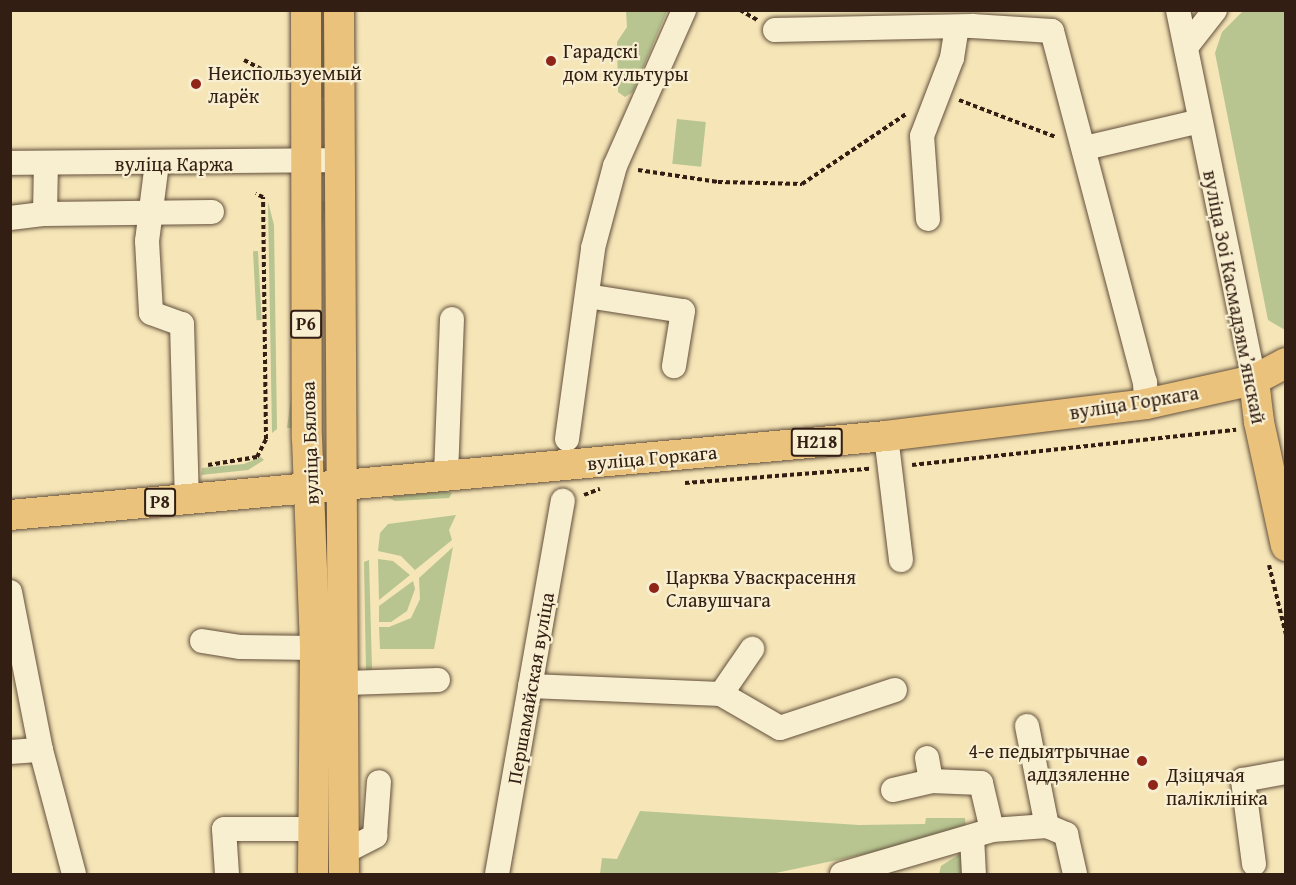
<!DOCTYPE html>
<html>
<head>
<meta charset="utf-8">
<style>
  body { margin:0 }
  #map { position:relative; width:1296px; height:885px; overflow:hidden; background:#f5e5b7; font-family:"Gentium Book Plus",serif }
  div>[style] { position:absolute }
  .green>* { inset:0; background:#b8c591; transform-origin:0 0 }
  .path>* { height:4px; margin-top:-2px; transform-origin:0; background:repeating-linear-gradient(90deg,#321e13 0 4.5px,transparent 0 7.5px) }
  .roads { filter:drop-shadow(0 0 2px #63503c) drop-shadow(0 0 2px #63503c) }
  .minor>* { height:24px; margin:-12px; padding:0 12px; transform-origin:12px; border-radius:12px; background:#f8eed0 }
  .major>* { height:30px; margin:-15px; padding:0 15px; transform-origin:15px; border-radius:15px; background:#eac27c }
  .dots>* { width:16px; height:16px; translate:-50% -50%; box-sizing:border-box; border:3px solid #f8eed0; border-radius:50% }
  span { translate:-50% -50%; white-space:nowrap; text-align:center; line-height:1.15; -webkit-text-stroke:4.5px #f8eed0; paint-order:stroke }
  .shield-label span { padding:2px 4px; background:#f8eed0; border:2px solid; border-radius:4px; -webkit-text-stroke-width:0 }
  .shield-label { font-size:18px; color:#321e13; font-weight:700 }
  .poi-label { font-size:20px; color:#321e13 }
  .left { translate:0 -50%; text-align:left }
  .right { translate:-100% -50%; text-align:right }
  .street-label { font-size:20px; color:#321e13 }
  .frame { position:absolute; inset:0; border:12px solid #321e13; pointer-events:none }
</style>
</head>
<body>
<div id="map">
  <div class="green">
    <div style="clip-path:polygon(320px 11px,326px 11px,327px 98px,320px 98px)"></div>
    <div style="clip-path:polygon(626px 11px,667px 11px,633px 92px,625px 97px,618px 92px,617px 42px,627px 27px)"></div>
    <div style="clip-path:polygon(1243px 11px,1285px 11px,1285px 330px,1268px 320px,1215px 53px,1222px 32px)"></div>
    <div style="left:677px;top:119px;width:29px;height:45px;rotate:6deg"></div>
    <div style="left:319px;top:200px;width:7px;height:230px;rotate:8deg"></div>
    <div style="clip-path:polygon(268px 202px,274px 225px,277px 429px,272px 433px)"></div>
    <div style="left:258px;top:251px;width:69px;height:5px;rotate:87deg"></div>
    <div style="clip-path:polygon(261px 457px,264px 460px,248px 470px,201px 475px,202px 468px,244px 464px)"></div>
    <div style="clip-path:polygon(445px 491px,452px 493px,449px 498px,395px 501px,387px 497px)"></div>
    <div style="clip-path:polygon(456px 515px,449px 530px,452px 540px,415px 570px,401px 556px,378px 551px,380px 533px,388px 524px)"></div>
    <div style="clip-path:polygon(453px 547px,434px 649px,380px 649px,379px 627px,389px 627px,411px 618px,420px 599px,419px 578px)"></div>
    <div style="clip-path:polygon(378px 559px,393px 561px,410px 575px,379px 600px)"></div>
    <div style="clip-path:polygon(369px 560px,372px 669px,366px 672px,364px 562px)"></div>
    <div style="clip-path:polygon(413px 581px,415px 589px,407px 611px,391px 622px,379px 622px,379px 606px)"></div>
    <div style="clip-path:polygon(640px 811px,859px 825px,925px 824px,926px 818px,965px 818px,966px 829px,941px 838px,771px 874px,600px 874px,602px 858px,617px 859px)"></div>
    <div style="clip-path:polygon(958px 855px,967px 855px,967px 874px,939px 874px,941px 866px)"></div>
  </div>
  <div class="path">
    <div style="left:740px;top:10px;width:20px;rotate:30deg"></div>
    <div style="left:244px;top:60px;width:21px;rotate:28deg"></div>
    <div style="left:959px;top:100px;width:104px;rotate:20.9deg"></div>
    <div style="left:638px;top:170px;width:81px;rotate:8.5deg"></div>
    <div style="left:718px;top:182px;width:84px;rotate:1.4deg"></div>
    <div style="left:802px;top:184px;width:125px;rotate:-33.9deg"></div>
    <div style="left:208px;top:465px;width:50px;rotate:-9.3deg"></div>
    <div style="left:257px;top:457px;width:20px;rotate:-63deg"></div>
    <div style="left:266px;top:439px;width:242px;rotate:-90.7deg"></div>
    <div style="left:263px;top:197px;width:8px;rotate:-157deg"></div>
    <div style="left:912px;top:465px;width:326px;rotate:-6.2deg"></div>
    <div style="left:685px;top:483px;width:185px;rotate:-4.4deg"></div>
    <div style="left:584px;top:495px;width:17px;rotate:-21deg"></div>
    <div style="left:1269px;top:565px;width:72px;rotate:76.3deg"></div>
  </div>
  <div class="roads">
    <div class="minor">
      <div style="left:1178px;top:10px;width:378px;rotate:78.4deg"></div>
      <div style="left:775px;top:30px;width:197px;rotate:-1.2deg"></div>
      <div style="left:972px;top:26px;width:80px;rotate:3.6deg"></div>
      <div style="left:1052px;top:31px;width:363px;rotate:75.2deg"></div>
      <div style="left:1145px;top:382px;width:22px;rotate:87deg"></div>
      <div style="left:1186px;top:47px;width:47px;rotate:-51.9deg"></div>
      <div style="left:1085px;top:148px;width:118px;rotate:-13.2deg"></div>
      <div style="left:10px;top:163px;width:328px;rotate:-0.5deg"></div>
      <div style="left:157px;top:163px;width:79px;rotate:97.3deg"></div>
      <div style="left:147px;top:241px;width:72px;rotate:86.8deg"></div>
      <div style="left:151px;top:313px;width:33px;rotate:20deg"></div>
      <div style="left:182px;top:324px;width:176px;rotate:88.4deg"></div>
      <div style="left:45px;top:214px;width:51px;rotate:-88.9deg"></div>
      <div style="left:10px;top:218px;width:35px;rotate:-7deg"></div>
      <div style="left:45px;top:214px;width:167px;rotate:-0.7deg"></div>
      <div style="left:928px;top:219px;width:83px;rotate:-94.1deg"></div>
      <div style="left:922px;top:136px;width:84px;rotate:-69deg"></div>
      <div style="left:952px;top:58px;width:30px;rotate:-81deg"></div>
      <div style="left:587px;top:296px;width:97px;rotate:8.9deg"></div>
      <div style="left:683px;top:311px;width:56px;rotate:99.3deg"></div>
      <div style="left:886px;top:436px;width:125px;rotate:83.1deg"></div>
      <div style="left:567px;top:439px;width:193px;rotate:-82.2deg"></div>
      <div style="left:593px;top:248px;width:85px;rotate:-75deg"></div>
      <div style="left:615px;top:166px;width:171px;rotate:-66.1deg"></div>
      <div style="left:446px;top:475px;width:156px;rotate:-87.8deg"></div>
      <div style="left:10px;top:592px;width:161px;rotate:78.9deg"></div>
      <div style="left:41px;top:750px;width:128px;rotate:75.1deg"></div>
      <div style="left:202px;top:641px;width:39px;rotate:9deg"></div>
      <div style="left:241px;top:647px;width:74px;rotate:0.8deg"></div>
      <div style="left:346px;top:683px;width:92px;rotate:-1.9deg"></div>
      <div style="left:530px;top:686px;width:191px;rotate:2.4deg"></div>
      <div style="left:721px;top:694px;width:68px;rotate:30deg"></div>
      <div style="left:780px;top:728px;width:121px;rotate:-18.3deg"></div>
      <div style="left:721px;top:694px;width:55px;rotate:-55.4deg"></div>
      <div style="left:1027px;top:726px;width:102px;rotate:78.7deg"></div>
      <div style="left:10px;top:752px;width:31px;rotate:-4deg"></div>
      <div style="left:927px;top:758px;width:23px;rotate:80deg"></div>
      <div style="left:893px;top:790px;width:39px;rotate:-13deg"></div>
      <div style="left:931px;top:781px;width:50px;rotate:2.3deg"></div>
      <div style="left:981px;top:783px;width:48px;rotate:76.8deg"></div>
      <div style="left:972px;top:837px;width:37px;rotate:87deg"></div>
      <div style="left:346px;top:851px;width:33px;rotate:-27deg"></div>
      <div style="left:375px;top:836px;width:54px;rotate:-85.8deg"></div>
      <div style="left:1254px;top:864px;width:85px;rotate:-97.5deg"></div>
      <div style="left:1243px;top:780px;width:44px;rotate:-10.5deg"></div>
      <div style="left:227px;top:874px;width:45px;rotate:-93.8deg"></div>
      <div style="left:224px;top:829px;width:92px"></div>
      <div style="left:497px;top:874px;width:379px;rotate:-80deg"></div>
      <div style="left:842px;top:874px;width:156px;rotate:-16.3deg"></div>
      <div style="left:992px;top:830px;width:55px;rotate:-4.2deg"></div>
      <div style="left:1047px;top:826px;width:21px;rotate:23deg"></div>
      <div style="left:1066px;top:834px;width:41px;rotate:77.3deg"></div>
    </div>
    <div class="major">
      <div style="left:306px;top:10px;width:428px;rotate:89.9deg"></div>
      <div style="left:307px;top:438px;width:210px;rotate:87.8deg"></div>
      <div style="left:315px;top:648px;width:226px;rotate:90.5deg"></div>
      <div style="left:339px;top:10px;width:864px;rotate:89.67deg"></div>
      <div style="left:1254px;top:380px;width:42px;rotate:83.2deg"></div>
      <div style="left:1259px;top:422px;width:127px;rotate:77.7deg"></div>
      <div style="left:10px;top:515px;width:880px;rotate:-5.15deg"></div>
      <div style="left:886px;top:436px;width:262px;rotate:-7deg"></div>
      <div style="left:1146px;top:404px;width:111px;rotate:-12.5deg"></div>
      <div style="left:1254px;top:380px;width:36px;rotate:-28deg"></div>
    </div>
  </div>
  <div class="dots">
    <div style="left:551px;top:61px;background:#8f2418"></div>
    <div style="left:196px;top:84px;background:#8f2418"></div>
    <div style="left:654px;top:588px;background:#8f2418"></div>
    <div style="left:1142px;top:761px;background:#8f2418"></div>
    <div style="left:1153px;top:785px;background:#8f2418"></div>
  </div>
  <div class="shield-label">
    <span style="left:306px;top:324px">Р6</span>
    <span style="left:817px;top:442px">Н218</span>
    <span style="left:160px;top:502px">Р8</span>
  </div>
  <div class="poi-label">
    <span class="left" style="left:563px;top:62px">Гарадскі<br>дом культуры</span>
    <span class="left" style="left:208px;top:84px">Неиспользуемый<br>ларёк</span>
    <span class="left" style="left:666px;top:588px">Царква Уваскрасення<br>Славушчага</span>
    <span class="right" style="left:1130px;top:762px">4-е педыятрычнае<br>аддзяленне</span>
    <span class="left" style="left:1166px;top:786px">Дзіцячая<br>паліклініка</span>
  </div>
  <div class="street-label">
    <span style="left:174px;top:163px">вуліца Каржа</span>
    <span style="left:1235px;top:297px;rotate:79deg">вуліца Зоі Касмадзямʼянскай</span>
    <span style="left:1134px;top:402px;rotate:-9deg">вуліца Горкага</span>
    <span style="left:309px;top:443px;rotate:-92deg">вуліца Бялова</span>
    <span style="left:652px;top:457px;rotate:-5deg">вуліца Горкага</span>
    <span style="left:530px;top:688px;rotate:-80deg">Першамайская вуліца</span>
  </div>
  <div class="frame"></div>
</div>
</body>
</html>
